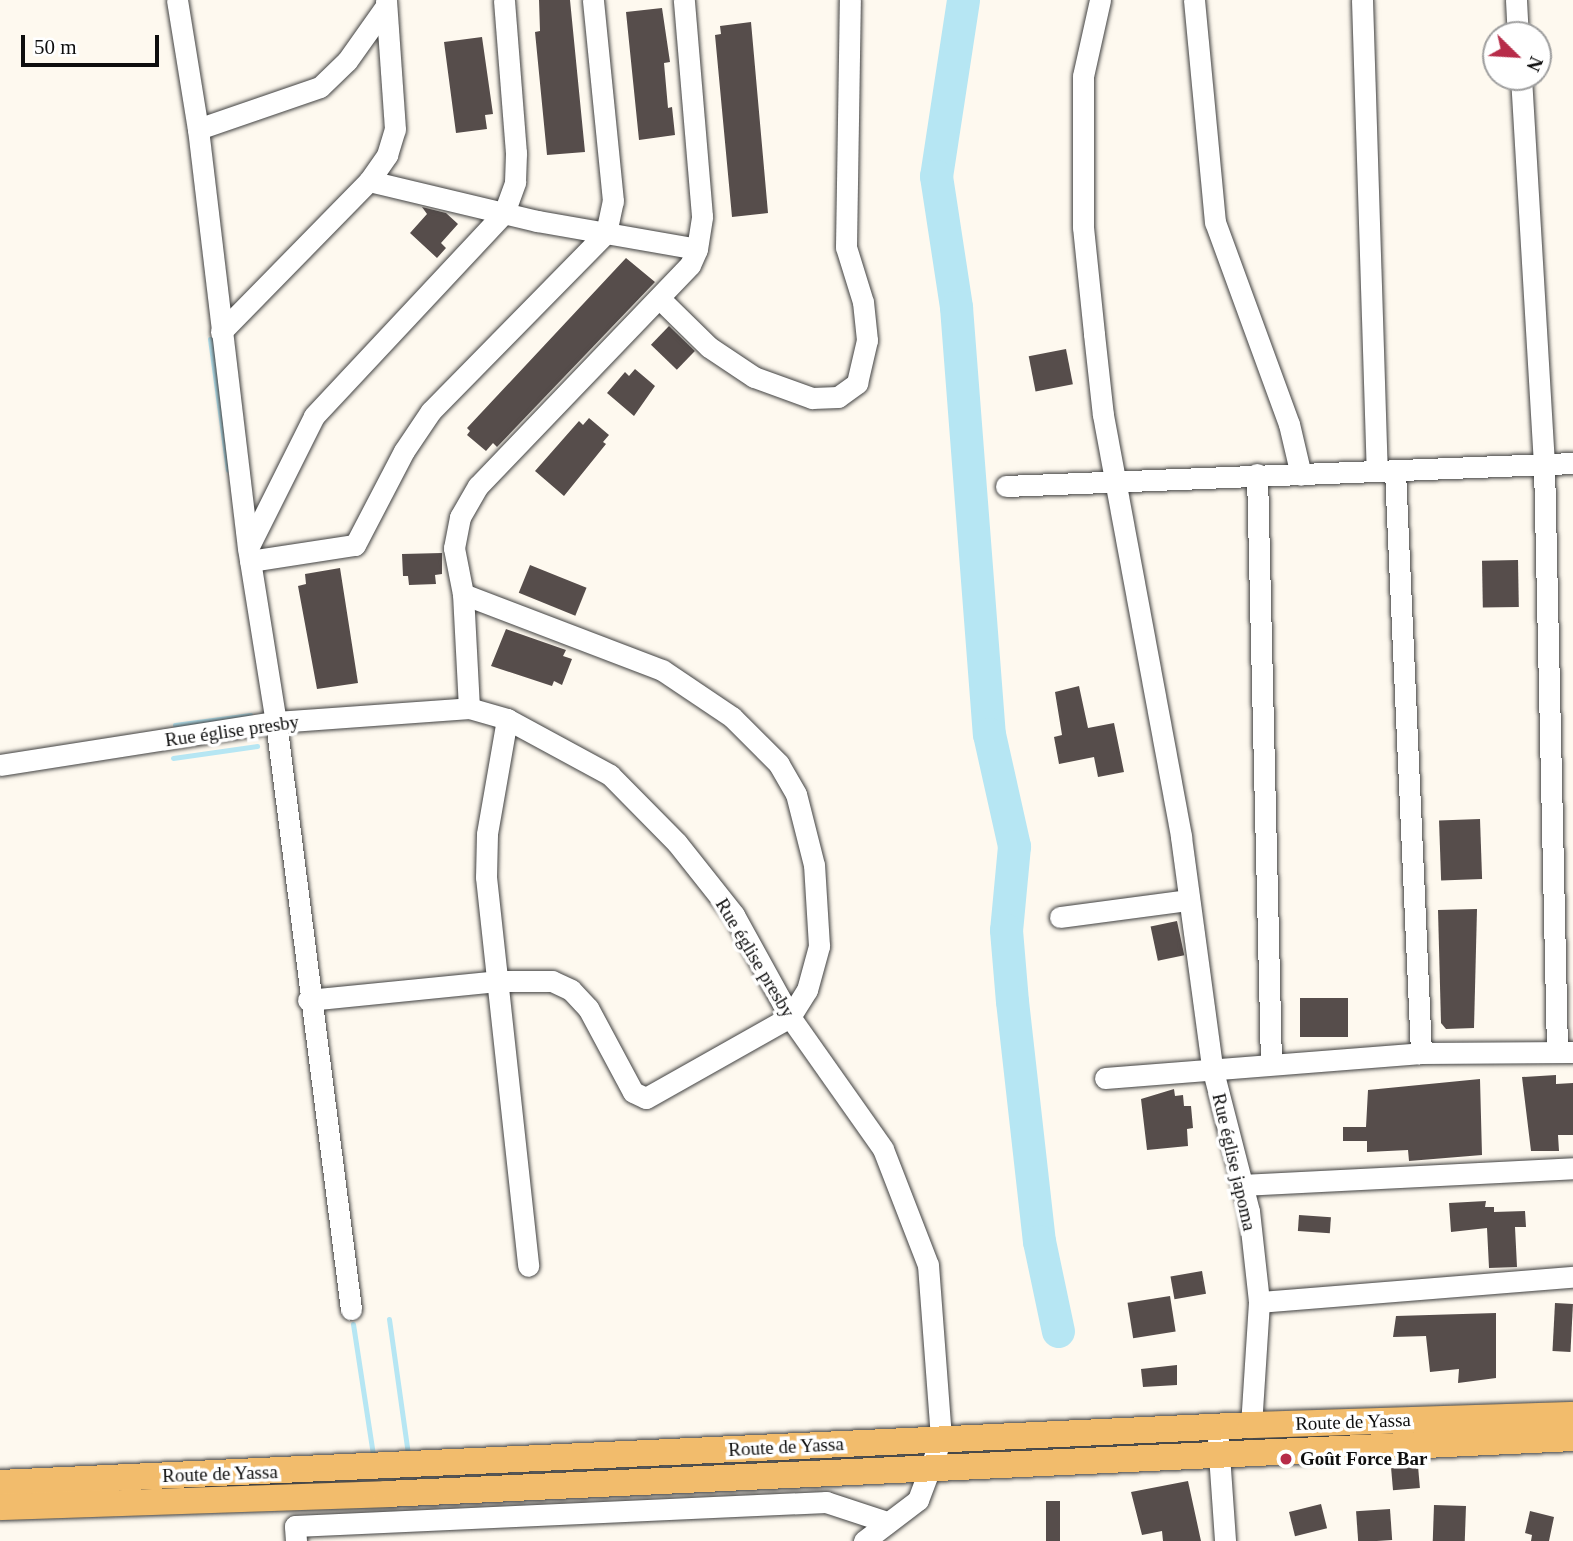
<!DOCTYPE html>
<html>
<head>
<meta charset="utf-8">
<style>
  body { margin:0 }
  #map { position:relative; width:1573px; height:1541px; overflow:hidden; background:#fef9ef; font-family:"Times New Roman",serif }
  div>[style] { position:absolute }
  .stream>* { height:5px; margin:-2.5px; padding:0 2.5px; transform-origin:2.5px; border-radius:2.5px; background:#b6e6f3 }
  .river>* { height:33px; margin:-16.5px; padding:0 16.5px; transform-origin:16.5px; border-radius:16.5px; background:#b6e6f3 }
  .building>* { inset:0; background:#564d4b; transform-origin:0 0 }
  .roads { filter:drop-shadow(0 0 2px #414141) drop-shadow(0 0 2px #414141) }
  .minor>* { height:21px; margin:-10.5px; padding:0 10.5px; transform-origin:10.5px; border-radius:10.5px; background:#fff }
  .major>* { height:26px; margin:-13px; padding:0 13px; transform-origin:13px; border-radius:13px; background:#f2bc6c }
  .dots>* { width:19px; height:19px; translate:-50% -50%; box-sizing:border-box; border:4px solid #fff; border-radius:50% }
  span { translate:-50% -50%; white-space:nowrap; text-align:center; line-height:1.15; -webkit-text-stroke:7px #fff; paint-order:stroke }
  .street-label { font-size:19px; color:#0e0e0e }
  .poi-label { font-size:19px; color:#0e0e0e; font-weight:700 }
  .left { translate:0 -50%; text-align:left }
  .north { position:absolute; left:1482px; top:21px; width:70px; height:70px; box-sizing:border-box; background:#fff; border:2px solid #9f9f9f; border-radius:50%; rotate:114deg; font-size:19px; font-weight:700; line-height:28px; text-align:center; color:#0e0e0e }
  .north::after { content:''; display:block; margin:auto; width:24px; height:32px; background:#b72c49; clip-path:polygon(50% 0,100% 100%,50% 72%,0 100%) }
  .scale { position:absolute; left:21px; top:35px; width:138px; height:32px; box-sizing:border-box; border:4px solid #0e0e0e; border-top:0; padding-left:9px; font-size:21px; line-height:24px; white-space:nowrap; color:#0e0e0e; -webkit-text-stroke:5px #fff; paint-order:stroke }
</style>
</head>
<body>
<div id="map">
  <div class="stream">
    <div style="left:210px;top:339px;width:132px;rotate:82.2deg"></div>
    <div style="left:175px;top:725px;width:76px;rotate:-7.6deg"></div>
    <div style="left:173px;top:758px;width:85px;rotate:-8.1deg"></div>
    <div style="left:389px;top:1319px;width:136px;rotate:82deg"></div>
    <div style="left:353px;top:1324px;width:132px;rotate:81.3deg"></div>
  </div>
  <div class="river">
    <div style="left:963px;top:0;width:178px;rotate:98.7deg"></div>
    <div style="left:936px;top:176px;width:133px;rotate:81.3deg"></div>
    <div style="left:956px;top:307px;width:428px;rotate:85.6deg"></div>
    <div style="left:989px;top:734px;width:115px;rotate:77.4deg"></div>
    <div style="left:1014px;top:846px;width:84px;rotate:95.4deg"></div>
    <div style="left:1006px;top:930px;width:71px;rotate:85.2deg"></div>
    <div style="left:1012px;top:1001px;width:242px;rotate:83.6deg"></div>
    <div style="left:1039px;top:1241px;width:92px;rotate:78.1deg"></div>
  </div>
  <div class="building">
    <div style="clip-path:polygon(539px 0,570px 0,585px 152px,547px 155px,535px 32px,540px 31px)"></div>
    <div style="clip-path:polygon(662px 8px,670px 62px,664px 63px,668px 108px,672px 107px,675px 135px,639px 140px,626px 12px)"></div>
    <div style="clip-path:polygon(751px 22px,768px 213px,732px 217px,715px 35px,721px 34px,720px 26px)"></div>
    <div style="clip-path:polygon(482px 37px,493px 114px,485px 115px,487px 129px,456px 133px,444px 42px)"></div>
    <div style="clip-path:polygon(422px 207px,446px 213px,458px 224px,441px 243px,446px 248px,437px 258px,410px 233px,427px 214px)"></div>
    <div style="clip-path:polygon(626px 258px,655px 282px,497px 447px,493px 443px,486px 451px,467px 435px,470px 431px,467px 428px)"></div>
    <div style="left:669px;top:326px;width:36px;height:26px;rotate:44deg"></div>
    <div style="left:1066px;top:349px;width:36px;height:38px;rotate:79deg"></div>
    <div style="clip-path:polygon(635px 369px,655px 386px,634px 416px,607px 393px,625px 372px,629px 376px)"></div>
    <div style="clip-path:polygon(589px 418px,609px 435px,603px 442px,606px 444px,564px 496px,535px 471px,579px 421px,583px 425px)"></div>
    <div style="clip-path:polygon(442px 553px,442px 574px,435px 575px,436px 584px,409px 585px,408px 576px,403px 576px,402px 554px)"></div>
    <div style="left:1518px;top:560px;width:47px;height:36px;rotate:89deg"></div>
    <div style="left:530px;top:565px;width:61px;height:30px;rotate:22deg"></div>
    <div style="clip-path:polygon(340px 568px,358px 683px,317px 689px,298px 586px,306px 584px,305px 574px)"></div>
    <div style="clip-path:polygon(506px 629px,566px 650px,563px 656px,572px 659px,562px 685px,554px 681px,552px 686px,491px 666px)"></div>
    <div style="clip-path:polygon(1079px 686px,1088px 728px,1114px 723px,1124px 772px,1098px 777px,1094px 757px,1059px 764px,1054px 737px,1062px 735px,1055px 692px)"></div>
    <div style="left:1480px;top:819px;width:60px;height:41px;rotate:88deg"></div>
    <div style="clip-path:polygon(1477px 909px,1474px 1028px,1446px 1029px,1441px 1023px,1438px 910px)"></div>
    <div style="left:1177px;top:921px;width:35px;height:27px;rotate:78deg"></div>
    <div style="left:1348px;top:998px;width:39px;height:48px;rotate:90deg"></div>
    <div style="clip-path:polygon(1556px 1075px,1556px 1084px,1573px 1083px,1573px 1135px,1558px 1135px,1559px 1151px,1531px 1151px,1522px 1077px)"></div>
    <div style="clip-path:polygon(1480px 1079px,1482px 1155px,1409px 1161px,1408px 1150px,1367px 1152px,1367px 1141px,1343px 1141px,1343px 1127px,1366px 1127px,1368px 1090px)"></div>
    <div style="clip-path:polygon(1174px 1089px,1175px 1096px,1183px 1095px,1184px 1106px,1191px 1106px,1193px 1128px,1187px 1129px,1188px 1146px,1147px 1150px,1141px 1099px)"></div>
    <div style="clip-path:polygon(1486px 1201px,1485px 1207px,1494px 1207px,1494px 1212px,1525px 1211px,1526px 1227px,1515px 1227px,1517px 1267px,1489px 1268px,1487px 1228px,1451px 1232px,1449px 1203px)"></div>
    <div style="left:1299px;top:1215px;width:32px;height:16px;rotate:4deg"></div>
    <div style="left:1202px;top:1271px;width:23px;height:32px;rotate:80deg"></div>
    <div style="left:1170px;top:1296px;width:36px;height:43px;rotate:81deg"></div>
    <div style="left:1555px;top:1303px;width:18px;height:48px;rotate:3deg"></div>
    <div style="clip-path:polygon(1496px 1313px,1496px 1378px,1458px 1383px,1459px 1369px,1430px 1372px,1426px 1336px,1393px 1337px,1396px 1316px)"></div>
    <div style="clip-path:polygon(1177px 1365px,1177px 1385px,1143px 1387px,1141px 1369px)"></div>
    <div style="left:1418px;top:1466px;width:22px;height:27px;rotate:85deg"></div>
    <div style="clip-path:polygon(1188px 1481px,1201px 1541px,1163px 1541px,1162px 1531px,1142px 1535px,1131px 1492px)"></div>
    <div style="left:1046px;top:1501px;width:14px;height:40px"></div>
    <div style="left:1321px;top:1504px;width:25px;height:33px;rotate:76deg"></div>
    <div style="left:1434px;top:1505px;width:32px;height:36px;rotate:2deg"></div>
    <div style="left:1390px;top:1509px;width:31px;height:34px;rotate:86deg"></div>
    <div style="clip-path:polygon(1530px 1511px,1554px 1517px,1549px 1541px,1531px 1541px,1532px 1535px,1525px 1533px)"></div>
  </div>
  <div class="roads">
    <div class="minor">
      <div style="left:177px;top:0;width:131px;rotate:80.8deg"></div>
      <div style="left:198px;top:129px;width:422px;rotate:83.2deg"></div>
      <div style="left:248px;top:548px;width:176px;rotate:80.9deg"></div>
      <div style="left:276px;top:722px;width:592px;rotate:82.72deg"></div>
      <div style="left:1100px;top:0;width:78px;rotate:102.6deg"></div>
      <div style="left:1083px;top:76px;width:151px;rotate:90deg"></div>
      <div style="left:1083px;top:227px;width:108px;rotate:84.1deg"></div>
      <div style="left:1094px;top:334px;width:81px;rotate:83.7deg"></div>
      <div style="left:1103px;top:415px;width:429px;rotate:79.5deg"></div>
      <div style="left:1181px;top:837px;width:232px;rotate:82.3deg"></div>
      <div style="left:1212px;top:1067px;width:149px;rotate:75.6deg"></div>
      <div style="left:1249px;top:1211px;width:92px;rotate:83.7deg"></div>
      <div style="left:1259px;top:1302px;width:123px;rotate:93.7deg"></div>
      <div style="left:1194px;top:0;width:223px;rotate:84.6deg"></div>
      <div style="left:1215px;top:222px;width:215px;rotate:69.9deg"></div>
      <div style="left:1289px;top:424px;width:52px;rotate:76.8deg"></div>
      <div style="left:1362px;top:0;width:471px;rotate:88.2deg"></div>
      <div style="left:1516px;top:0;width:35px;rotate:87deg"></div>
      <div style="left:1521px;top:77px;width:388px;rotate:86.6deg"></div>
      <div style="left:1544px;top:464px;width:588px;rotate:88.73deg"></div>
      <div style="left:198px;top:129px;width:129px;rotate:-19deg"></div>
      <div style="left:320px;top:87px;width:37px;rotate:-44deg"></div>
      <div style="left:347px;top:61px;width:67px;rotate:-54.7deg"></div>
      <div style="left:369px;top:181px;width:173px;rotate:13.4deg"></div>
      <div style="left:537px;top:221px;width:162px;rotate:9.9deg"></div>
      <div style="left:659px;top:298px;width:70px;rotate:44.4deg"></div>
      <div style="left:709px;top:347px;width:54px;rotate:33.7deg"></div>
      <div style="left:754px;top:377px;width:62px;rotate:19.9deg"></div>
      <div style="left:812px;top:398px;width:26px;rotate:-2deg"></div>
      <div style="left:838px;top:397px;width:24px;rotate:-36deg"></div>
      <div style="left:857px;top:383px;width:44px;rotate:-76.9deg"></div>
      <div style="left:867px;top:340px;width:38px;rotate:-96deg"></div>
      <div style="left:863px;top:302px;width:58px;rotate:-107.2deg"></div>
      <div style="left:846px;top:247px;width:247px;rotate:-89.1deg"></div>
      <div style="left:221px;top:332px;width:211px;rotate:-45.6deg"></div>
      <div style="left:369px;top:181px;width:32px;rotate:-55deg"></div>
      <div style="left:387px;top:155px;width:27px;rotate:-73deg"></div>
      <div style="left:395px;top:129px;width:129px;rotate:-94deg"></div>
      <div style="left:1395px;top:471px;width:583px;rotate:87.44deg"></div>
      <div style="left:1257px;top:474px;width:590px;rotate:88.64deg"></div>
      <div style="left:1006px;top:486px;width:567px;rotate:-2.32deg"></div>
      <div style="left:249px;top:546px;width:145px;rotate:-63.4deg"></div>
      <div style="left:314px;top:416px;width:278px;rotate:-46.9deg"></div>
      <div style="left:504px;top:213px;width:33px;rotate:-70deg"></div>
      <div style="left:515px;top:182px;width:29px;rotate:-88deg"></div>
      <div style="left:516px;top:153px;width:153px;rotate:-94.5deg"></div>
      <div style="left:250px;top:561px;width:106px;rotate:-8.7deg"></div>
      <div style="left:355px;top:545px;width:106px;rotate:-62.5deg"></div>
      <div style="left:404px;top:451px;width:48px;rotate:-56deg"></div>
      <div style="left:431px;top:411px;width:250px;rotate:-45.5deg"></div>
      <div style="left:606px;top:233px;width:33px;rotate:-78deg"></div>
      <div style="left:613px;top:201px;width:202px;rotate:-95.7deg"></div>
      <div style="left:469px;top:708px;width:114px;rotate:-93deg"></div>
      <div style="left:463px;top:594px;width:47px;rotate:-101.1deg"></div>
      <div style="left:454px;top:548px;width:32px;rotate:-79deg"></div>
      <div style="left:460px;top:517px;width:36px;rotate:-60deg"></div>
      <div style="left:478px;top:486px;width:306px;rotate:-46.2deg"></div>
      <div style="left:690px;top:265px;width:17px;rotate:-66deg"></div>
      <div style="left:697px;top:249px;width:33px;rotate:-81deg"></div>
      <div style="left:702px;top:216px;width:217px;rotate:-94.8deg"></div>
      <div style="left:507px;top:719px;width:117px;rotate:99.9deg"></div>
      <div style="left:487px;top:834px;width:43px;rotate:91.3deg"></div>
      <div style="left:486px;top:877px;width:391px;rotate:83.8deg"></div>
      <div style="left:0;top:765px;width:279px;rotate:-8.9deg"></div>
      <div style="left:276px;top:722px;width:194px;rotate:-4.1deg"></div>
      <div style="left:469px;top:708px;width:40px;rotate:16deg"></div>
      <div style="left:507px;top:719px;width:117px;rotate:28.5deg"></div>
      <div style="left:610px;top:775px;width:95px;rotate:45.4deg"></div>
      <div style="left:677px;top:843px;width:92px;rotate:51.6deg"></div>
      <div style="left:734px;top:915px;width:116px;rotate:61.2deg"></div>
      <div style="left:790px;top:1017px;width:161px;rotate:54.8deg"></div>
      <div style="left:883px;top:1149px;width:124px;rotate:68.8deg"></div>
      <div style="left:928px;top:1265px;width:174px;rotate:85.7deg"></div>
      <div style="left:941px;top:1439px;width:65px;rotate:110.7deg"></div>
      <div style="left:918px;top:1500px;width:68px;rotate:142.8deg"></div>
      <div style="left:1060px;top:917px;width:129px;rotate:-7.6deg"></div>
      <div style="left:308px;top:1000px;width:190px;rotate:-5.7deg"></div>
      <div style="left:497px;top:981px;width:55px"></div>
      <div style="left:552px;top:981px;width:21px;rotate:25deg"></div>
      <div style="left:571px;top:990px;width:25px;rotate:47deg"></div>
      <div style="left:588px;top:1008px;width:95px;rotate:61.8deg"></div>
      <div style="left:633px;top:1092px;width:14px;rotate:25deg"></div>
      <div style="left:646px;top:1098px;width:165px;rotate:-29.4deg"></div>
      <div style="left:790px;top:1017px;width:32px;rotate:-58deg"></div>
      <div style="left:807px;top:990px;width:46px;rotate:-74.7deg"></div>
      <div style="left:819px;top:946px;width:81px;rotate:-93.5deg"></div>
      <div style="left:814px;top:865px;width:73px;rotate:-104.2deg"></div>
      <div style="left:796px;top:794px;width:34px;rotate:-120deg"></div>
      <div style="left:779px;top:764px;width:66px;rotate:-135deg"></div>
      <div style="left:732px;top:717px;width:84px;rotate:-146.1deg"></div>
      <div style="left:662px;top:670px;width:213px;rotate:-159.1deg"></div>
      <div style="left:1105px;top:1078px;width:317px;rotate:-4.5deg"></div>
      <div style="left:1421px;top:1053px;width:152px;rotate:-0.4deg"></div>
      <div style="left:1242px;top:1185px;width:331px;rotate:-2.9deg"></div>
      <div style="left:1259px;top:1302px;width:315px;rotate:-4.6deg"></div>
      <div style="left:1218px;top:1440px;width:101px;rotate:86deg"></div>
      <div style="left:296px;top:1541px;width:15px;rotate:-94deg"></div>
      <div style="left:295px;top:1526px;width:532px;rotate:-2.59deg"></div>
      <div style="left:826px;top:1502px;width:64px;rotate:18.2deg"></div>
    </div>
    <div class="major">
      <div style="left:0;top:1483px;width:1252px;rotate:-2.65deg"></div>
      <div style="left:1251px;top:1425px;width:322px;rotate:-1.8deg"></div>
      <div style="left:0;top:1507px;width:386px;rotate:-1.9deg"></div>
      <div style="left:386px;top:1494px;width:1188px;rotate:-2.7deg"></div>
    </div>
  </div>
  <div class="dots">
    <div style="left:1286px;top:1459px;background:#b72c49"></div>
  </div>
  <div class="street-label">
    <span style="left:232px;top:731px;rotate:-8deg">Rue église presby</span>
    <span style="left:755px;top:958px;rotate:59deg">Rue église presby</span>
    <span style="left:1234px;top:1162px;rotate:77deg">Rue église japoma</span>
    <span style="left:1353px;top:1422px;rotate:-2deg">Route de Yassa</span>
    <span style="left:786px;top:1447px;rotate:-3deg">Route de Yassa</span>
    <span style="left:220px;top:1474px;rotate:-2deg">Route de Yassa</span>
  </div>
  <div class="poi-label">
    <span class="left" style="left:1300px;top:1459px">Goût Force Bar</span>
  </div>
  <div class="north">N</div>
  <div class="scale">50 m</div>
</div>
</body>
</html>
